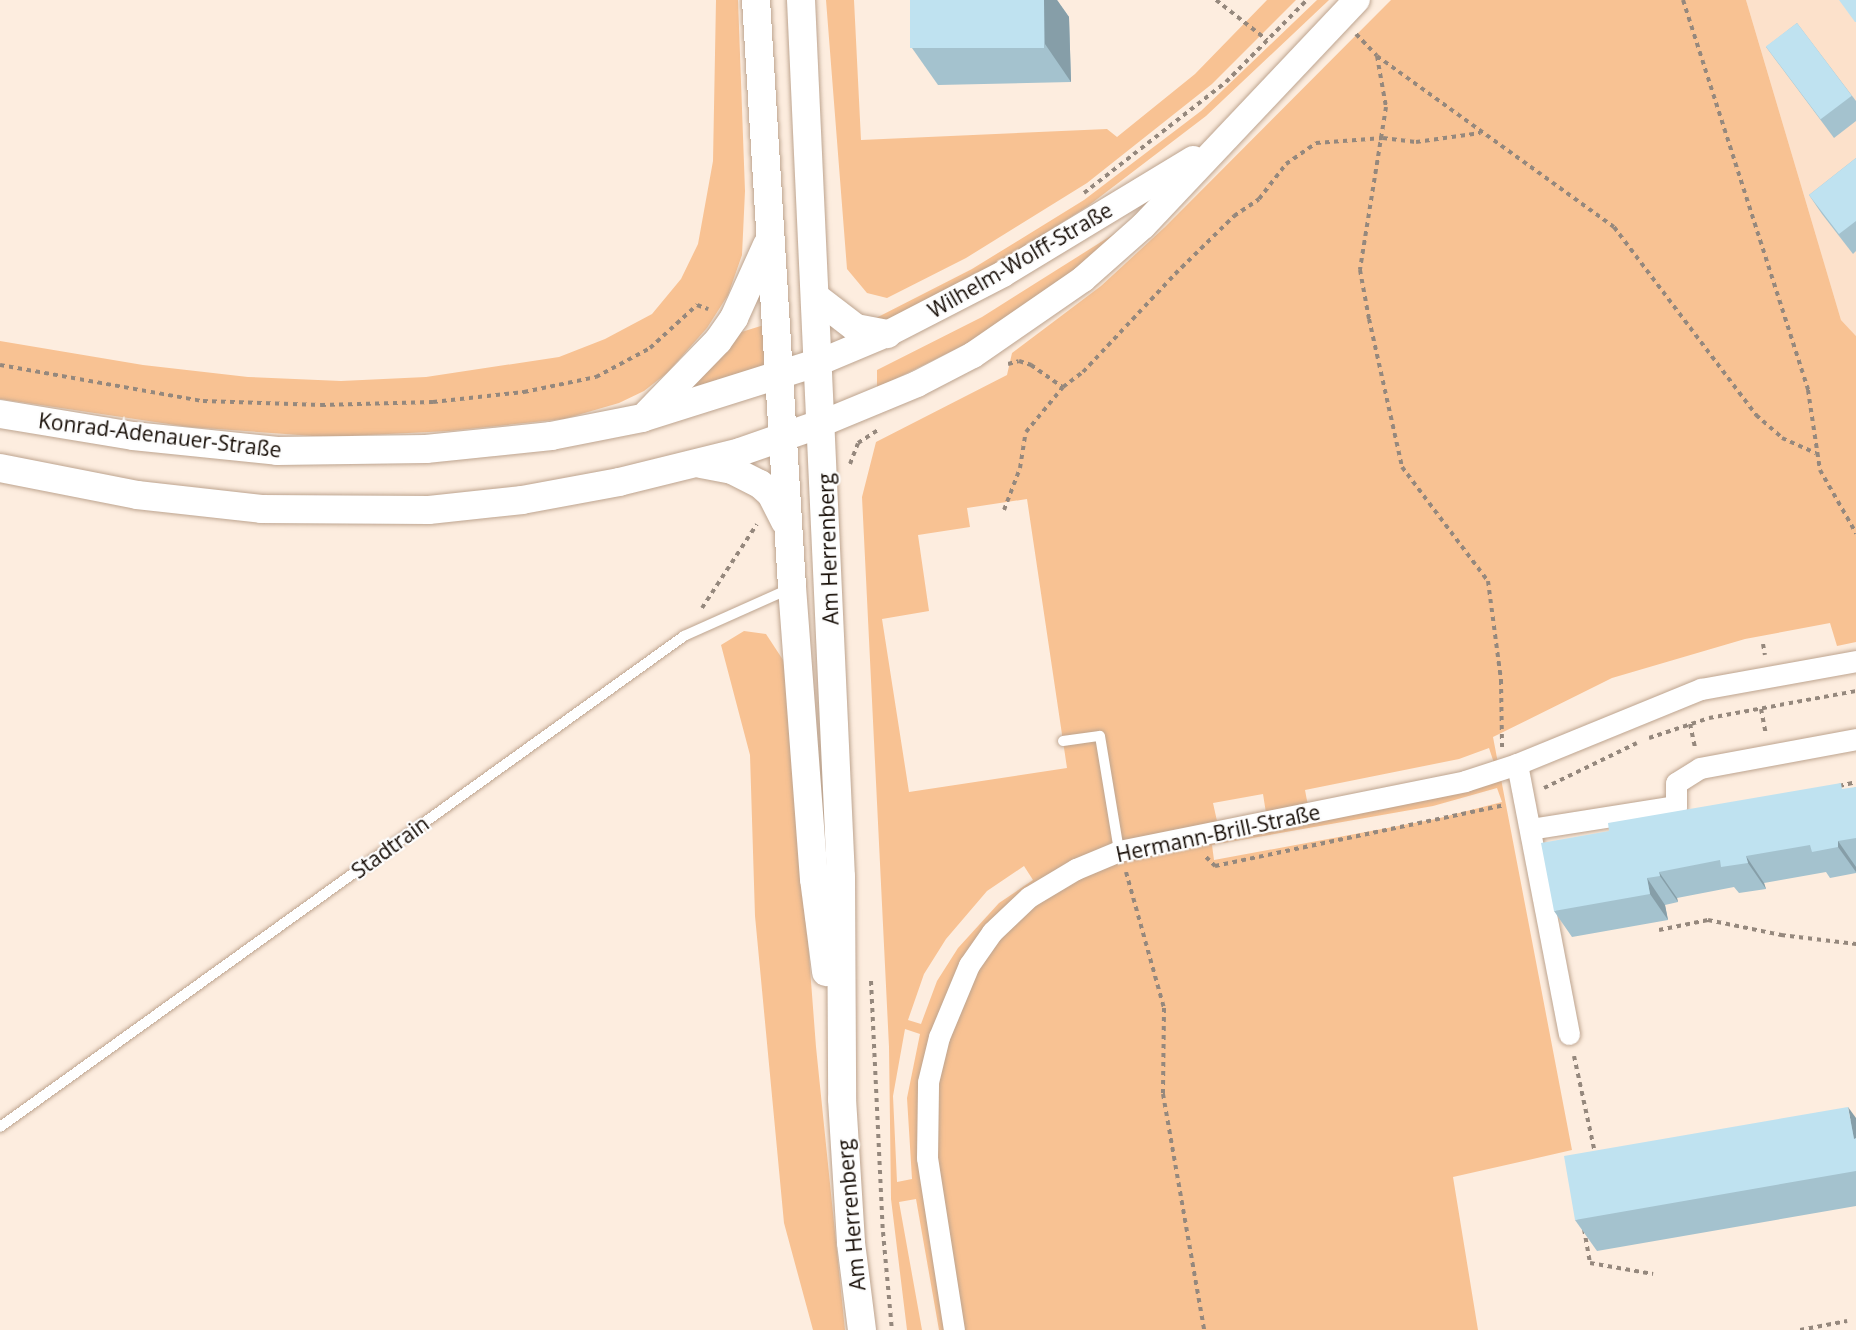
<!DOCTYPE html>
<html>
<head>
<meta charset="utf-8">
<style>
  body { margin:0 }
  #map { position:relative; width:1856px; height:1330px; overflow:hidden; background:#fdeddf; font-family:"Open Sans",sans-serif }
  div>[style] { position:absolute }
  .built>* { inset:0; background:#fce1cb }
  .green>* { inset:0; background:#f8c293 }
  .path>* { height:4px; margin-top:-2px; transform-origin:0; background:repeating-linear-gradient(90deg,#95887d 0 4.5px,transparent 0 9px) }
  .roads { filter:drop-shadow(0 0 2px #bda48f) drop-shadow(0 0 2px #bda48f) }
  .service>* { height:10px; margin:-5px; padding:0 5px; transform-origin:5px; border-radius:5px; background:#fff }
  .minor>* { height:21px; margin:-10.5px; padding:0 10.5px; transform-origin:10.5px; border-radius:10.5px; background:#fff }
  .tertiary>* { height:26px; margin:-13px; padding:0 13px; transform-origin:13px; border-radius:13px; background:#fff }
  .secondary>* { height:28px; margin:-14px; padding:0 14px; transform-origin:14px; border-radius:14px; background:#fff }
  .wall>* { inset:0; background:#a4c2ce }
  .shaded-wall>* { inset:0; background:#869ea8 }
  .building>* { inset:0; background:#bfe2f0; transform-origin:0 0 }
  span { translate:-50% -50%; white-space:nowrap; text-align:center; line-height:1.15; -webkit-text-stroke:4.5px #fdfdfd; paint-order:stroke }
  .street-label { font-size:21px; color:#150c05 }
</style>
</head>
<body>
<div id="map">
  <div class="built">
    <div style="clip-path:polygon(1746px 0,1856px 0,1856px 336px,1841px 320px)"></div>
  </div>
  <div class="green">
    <div style="clip-path:polygon(716px 0,738px 0,745px 191px,742px 255px,728px 295px,707px 328px,667px 373px,644px 391px,619px 403px,564px 419px,449px 431px,327px 437px,189px 427px,0 399px,0 341px,143px 365px,248px 377px,341px 381px,426px 377px,559px 357px,605px 339px,652px 314px,681px 279px,698px 244px,713px 161px)"></div>
    <div style="clip-path:polygon(826px 0,854px 0,861px 140px,1107px 129px,1117px 137px,1195px 74px,1267px 0,1296px 0,1212px 84px,1087px 183px,966px 258px,887px 298px,867px 293px,847px 269px)"></div>
    <div style="clip-path:polygon(1317px 0,1329px 0,1206px 116px,1088px 206px,992px 267px,886px 320px,876px 318px,972px 269px,1084px 200px,1201px 111px)"></div>
    <div style="clip-path:polygon(evenodd,1391px 0,1746px 0,1841px 320px,1856px 336px,1856px 642px,1837px 646px,1830px 623px,1745px 639px,1612px 678px,1493px 737px,1572px 1150px,1453px 1177px,1478px 1330px,939px 1330px,916px 1199px,899px 1202px,922px 1330px,907px 1330px,891px 1199px,889px 1047px,862px 497px,876px 442px,1007px 375px,1012px 353px,1101px 286px,1165px 227px,1391px 0,1027px 499px,1067px 768px,909px 792px,882px 619px,929px 611px,918px 535px,970px 527px,967px 508px,1027px 499px,1391px 0,1489px 748px,1495px 766px,1308px 806px,1305px 790px,1459px 759px,1489px 748px,1391px 0,1497px 788px,1502px 802px,1436px 819px,1214px 860px,1212px 845px,1433px 806px,1497px 788px,1391px 0,1263px 794px,1266px 813px,1217px 821px,1213px 803px,1263px 794px,1391px 0,1024px 866px,1033px 880px,999px 903px,958px 948px,937px 981px,921px 1024px,908px 1020px,924px 974px,946px 939px,987px 891px,1024px 866px,1391px 0,905px 1029px,920px 1034px,907px 1098px,912px 1179px,897px 1182px,893px 1096px,905px 1029px)"></div>
    <div style="clip-path:polygon(1120px 230px,1125px 235px,974px 340px,877px 388px,877px 370px,982px 317px)"></div>
    <div style="clip-path:polygon(764px 325px,766px 365px,687px 389px,735px 334px)"></div>
    <div style="clip-path:polygon(744px 631px,766px 634px,787px 666px,816px 1047px,845px 1330px,813px 1330px,784px 1223px,755px 916px,750px 755px,721px 645px)"></div>
  </div>
  <div class="path">
    <div style="left:1216px;top:0;width:65px;rotate:38.1deg"></div>
    <div style="left:1683px;top:0;width:410px;rotate:72.2deg"></div>
    <div style="left:1808px;top:390px;width:81px;rotate:81.5deg"></div>
    <div style="left:1820px;top:470px;width:73px;rotate:60.3deg"></div>
    <div style="left:1356px;top:34px;width:30px;rotate:46deg"></div>
    <div style="left:1377px;top:56px;width:292px;rotate:35.8deg"></div>
    <div style="left:1614px;top:227px;width:236px;rotate:52.9deg"></div>
    <div style="left:1756px;top:415px;width:35px;rotate:41deg"></div>
    <div style="left:1782px;top:438px;width:37px;rotate:24deg"></div>
    <div style="left:1377px;top:56px;width:52px;rotate:80deg"></div>
    <div style="left:1386px;top:107px;width:165px;rotate:99.1deg"></div>
    <div style="left:1360px;top:270px;width:50px;rotate:79.6deg"></div>
    <div style="left:1369px;top:319px;width:152px;rotate:77.4deg"></div>
    <div style="left:1402px;top:467px;width:143px;rotate:53deg"></div>
    <div style="left:1488px;top:581px;width:100px;rotate:82.5deg"></div>
    <div style="left:1501px;top:680px;width:67px;rotate:89.1deg"></div>
    <div style="left:1084px;top:193px;width:180px;rotate:-38deg"></div>
    <div style="left:1226px;top:82px;width:115px;rotate:-45.4deg"></div>
    <div style="left:1008px;top:364px;width:11px;rotate:-15deg"></div>
    <div style="left:1019px;top:361px;width:13px;rotate:18deg"></div>
    <div style="left:1031px;top:365px;width:39px;rotate:35deg"></div>
    <div style="left:0;top:365px;width:206px;rotate:10.1deg"></div>
    <div style="left:203px;top:401px;width:118px;rotate:1.9deg"></div>
    <div style="left:321px;top:405px;width:112px;rotate:-1.5deg"></div>
    <div style="left:433px;top:402px;width:92px;rotate:-6.3deg"></div>
    <div style="left:524px;top:392px;width:74px;rotate:-11.8deg"></div>
    <div style="left:596px;top:377px;width:61px;rotate:-28.2deg"></div>
    <div style="left:650px;top:348px;width:64px;rotate:-42.5deg"></div>
    <div style="left:697px;top:305px;width:12px;rotate:20deg"></div>
    <div style="left:850px;top:464px;width:22px;rotate:-69deg"></div>
    <div style="left:858px;top:443px;width:24px;rotate:-33deg"></div>
    <div style="left:1004px;top:510px;width:45px;rotate:-69.1deg"></div>
    <div style="left:1020px;top:468px;width:36px;rotate:-81deg"></div>
    <div style="left:1026px;top:432px;width:58px;rotate:-50.6deg"></div>
    <div style="left:1063px;top:387px;width:25px;rotate:-37deg"></div>
    <div style="left:1083px;top:372px;width:134px;rotate:-46.8deg"></div>
    <div style="left:1175px;top:274px;width:83px;rotate:-44.5deg"></div>
    <div style="left:1234px;top:216px;width:30px;rotate:-34deg"></div>
    <div style="left:1259px;top:199px;width:44px;rotate:-52.4deg"></div>
    <div style="left:1286px;top:164px;width:37px;rotate:-35deg"></div>
    <div style="left:1316px;top:143px;width:67px;rotate:-4.3deg"></div>
    <div style="left:1383px;top:138px;width:33px;rotate:7deg"></div>
    <div style="left:1416px;top:142px;width:65px;rotate:-8deg"></div>
    <div style="left:702px;top:608px;width:100px;rotate:-56.8deg"></div>
    <div style="left:1763px;top:644px;width:11px;rotate:80deg"></div>
    <div style="left:1761px;top:709px;width:25px;rotate:79deg"></div>
    <div style="left:1690px;top:724px;width:24px;rotate:78deg"></div>
    <div style="left:1649px;top:738px;width:63px;rotate:-18.4deg"></div>
    <div style="left:1709px;top:718px;width:149px;rotate:-10.4deg"></div>
    <div style="left:1839px;top:786px;width:17px;rotate:-13deg"></div>
    <div style="left:1544px;top:788px;width:103px;rotate:-25.8deg"></div>
    <div style="left:1206px;top:857px;width:13px;rotate:45deg"></div>
    <div style="left:1215px;top:866px;width:295px;rotate:-11.9deg"></div>
    <div style="left:1126px;top:872px;width:141px;rotate:74.4deg"></div>
    <div style="left:1164px;top:1008px;width:86px;rotate:90.7deg"></div>
    <div style="left:1163px;top:1094px;width:240px;rotate:80.1deg"></div>
    <div style="left:1659px;top:930px;width:50px;rotate:-11.5deg"></div>
    <div style="left:1708px;top:920px;width:75px;rotate:11.6deg"></div>
    <div style="left:1781px;top:935px;width:76px;rotate:6.8deg"></div>
    <div style="left:871px;top:981px;width:251px;rotate:87.3deg"></div>
    <div style="left:883px;top:1232px;width:98px;rotate:84.8deg"></div>
    <div style="left:1574px;top:1056px;width:99px;rotate:77.8deg"></div>
    <div style="left:1584px;top:1229px;width:35px;rotate:80deg"></div>
    <div style="left:1590px;top:1263px;width:64px;rotate:9.9deg"></div>
    <div style="left:1800px;top:1330px;width:48px;rotate:-10.8deg"></div>
  </div>
  <div class="roads">
    <div class="service">
      <div style="left:1063px;top:741px;width:37px;rotate:-8deg"></div>
      <div style="left:1100px;top:736px;width:117px;rotate:80.6deg"></div>
      <div style="left:0;top:1127px;width:842px;rotate:-35.67deg"></div>
      <div style="left:684px;top:636px;width:115px;rotate:-24.1deg"></div>
    </div>
    <div class="minor">
      <div style="left:1517px;top:764px;width:275px;rotate:79.1deg"></div>
      <div style="left:1530px;top:829px;width:148px;rotate:-9deg"></div>
      <div style="left:1676px;top:806px;width:23px;rotate:-90deg"></div>
      <div style="left:1676px;top:783px;width:28px;rotate:-32deg"></div>
      <div style="left:1700px;top:768px;width:159px;rotate:-10.5deg"></div>
      <div style="left:954px;top:1330px;width:174px;rotate:-98.9deg"></div>
      <div style="left:927px;top:1158px;width:76px;rotate:-89.2deg"></div>
      <div style="left:928px;top:1082px;width:46px;rotate:-76.3deg"></div>
      <div style="left:939px;top:1037px;width:78px;rotate:-67.4deg"></div>
      <div style="left:969px;top:965px;width:40px;rotate:-55.1deg"></div>
      <div style="left:992px;top:932px;width:51px;rotate:-43.4deg"></div>
      <div style="left:1029px;top:897px;width:55px;rotate:-30.8deg"></div>
      <div style="left:1076px;top:869px;width:47px;rotate:-22.7deg"></div>
      <div style="left:1119px;top:851px;width:353px;rotate:-11.4deg"></div>
      <div style="left:1465px;top:781px;width:55px;rotate:-18.1deg"></div>
      <div style="left:1517px;top:764px;width:199px;rotate:-22.2deg"></div>
      <div style="left:1701px;top:689px;width:158px;rotate:-10.2deg"></div>
    </div>
    <div class="tertiary">
      <div style="left:820px;top:362px;width:73px;rotate:-22.7deg"></div>
      <div style="left:887px;top:334px;width:131px;rotate:-27.3deg"></div>
      <div style="left:1003px;top:274px;width:222px;rotate:-31.2deg"></div>
      <div style="left:823px;top:423px;width:102px;rotate:-22.5deg"></div>
      <div style="left:917px;top:384px;width:63px;rotate:-27.4deg"></div>
      <div style="left:973px;top:355px;width:134px;rotate:-34.6deg"></div>
      <div style="left:1083px;top:279px;width:80px;rotate:-41.5deg"></div>
      <div style="left:1143px;top:226px;width:311px;rotate:-46.6deg"></div>
    </div>
    <div class="secondary">
      <div style="left:756px;top:0;width:588px;rotate:86.49deg"></div>
      <div style="left:792px;top:587px;width:293px;rotate:85.7deg"></div>
      <div style="left:814px;top:879px;width:94px;rotate:82.6deg"></div>
      <div style="left:801px;top:0;width:878px;rotate:87.39deg"></div>
      <div style="left:841px;top:877px;width:222px;rotate:89.7deg"></div>
      <div style="left:842px;top:1099px;width:144px;rotate:86.4deg"></div>
      <div style="left:851px;top:1243px;width:88px;rotate:82.8deg"></div>
      <div style="left:817px;top:298px;width:49px;rotate:37.6deg"></div>
      <div style="left:856px;top:328px;width:32px;rotate:11deg"></div>
      <div style="left:648px;top:413px;width:100px;rotate:-45.8deg"></div>
      <div style="left:718px;top:341px;width:28px;rotate:-55deg"></div>
      <div style="left:734px;top:318px;width:80px;rotate:-65.7deg"></div>
      <div style="left:0;top:414px;width:135px;rotate:9.4deg"></div>
      <div style="left:133px;top:436px;width:145px;rotate:5.9deg"></div>
      <div style="left:277px;top:451px;width:149px;rotate:-0.8deg"></div>
      <div style="left:426px;top:449px;width:126px;rotate:-5.9deg"></div>
      <div style="left:551px;top:436px;width:93px;rotate:-11.2deg"></div>
      <div style="left:642px;top:418px;width:187px;rotate:-17.5deg"></div>
      <div style="left:701px;top:464px;width:32px;rotate:11deg"></div>
      <div style="left:732px;top:470px;width:31px;rotate:27deg"></div>
      <div style="left:760px;top:484px;width:15px;rotate:42deg"></div>
      <div style="left:771px;top:494px;width:31px;rotate:63deg"></div>
      <div style="left:0;top:468px;width:140px;rotate:11.1deg"></div>
      <div style="left:137px;top:495px;width:125px;rotate:6.4deg"></div>
      <div style="left:261px;top:509px;width:168px;rotate:0.3deg"></div>
      <div style="left:429px;top:510px;width:94px;rotate:-6.1deg"></div>
      <div style="left:522px;top:500px;width:99px;rotate:-10.5deg"></div>
      <div style="left:619px;top:482px;width:125px;rotate:-13.9deg"></div>
      <div style="left:740px;top:452px;width:88px;rotate:-19.3deg"></div>
    </div>
  </div>
  <div class="wall">
    <div style="clip-path:polygon(910px 0,1057px 0,1069px 17px,1071px 82px,938px 85px,912px 48px)"></div>
    <div style="clip-path:polygon(1797px 23px,1856px 101px,1856px 121px,1834px 138px,1766px 47px)"></div>
    <div style="clip-path:polygon(1856px 158px,1856px 251px,1853px 254px,1822px 214px,1809px 195px)"></div>
    <div style="clip-path:polygon(1856px 787px,1856px 873px,1830px 878px,1826px 872px,1764px 883px,1766px 889px,1739px 893px,1734px 887px,1677px 898px,1678px 902px,1665px 905px,1668px 920px,1572px 937px,1554px 911px)"></div>
    <div style="clip-path:polygon(1856px 1118px,1856px 1206px,1597px 1251px,1575px 1220px)"></div>
  </div>
  <div class="shaded-wall">
    <div style="clip-path:polygon(1044px 0,1057px 0,1069px 17px,1071px 82px,1045px 44px)"></div>
    <div style="clip-path:polygon(1838px 841px,1856px 867px,1856px 872px,1838px 847px)"></div>
    <div style="clip-path:polygon(1746px 856px,1764px 883px,1766px 889px,1748px 863px)"></div>
    <div style="clip-path:polygon(1659px 872px,1677px 898px,1678px 902px,1660px 876px)"></div>
    <div style="clip-path:polygon(1647px 878px,1665px 905px,1668px 920px,1650px 894px)"></div>
    <div style="clip-path:polygon(1848px 1107px,1856px 1118px,1856px 1142px,1854px 1139px)"></div>
  </div>
  <div class="building">
    <div style="left:910px;top:0;width:134px;height:48px"></div>
    <div style="clip-path:polygon(1839px 0,1856px 0,1856px 22px,1855px 22px)"></div>
    <div style="left:1797px;top:23px;width:91px;height:39px;rotate:53deg"></div>
    <div style="clip-path:polygon(1856px 158px,1856px 221px,1839px 234px,1809px 195px)"></div>
    <div style="clip-path:polygon(1841px 783px,1842px 789px,1856px 787px,1856px 838px,1838px 841px,1838px 847px,1812px 852px,1810px 845px,1746px 856px,1748px 863px,1721px 867px,1720px 860px,1659px 872px,1660px 876px,1647px 878px,1650px 894px,1554px 911px,1541px 843px,1609px 831px,1608px 823px)"></div>
    <div style="clip-path:polygon(1848px 1107px,1854px 1139px,1856px 1138px,1856px 1171px,1575px 1220px,1564px 1156px)"></div>
  </div>
  <div class="street-label">
    <span style="left:1020px;top:260px;rotate:-30deg">Wilhelm-Wolff-Straße</span>
    <span style="left:160px;top:435px;rotate:7deg">Konrad-Adenauer-Straße</span>
    <span style="left:828px;top:549px;rotate:-92deg">Am Herrenberg</span>
    <span style="left:1218px;top:833px;rotate:-12deg">Hermann-Brill-Straße</span>
    <span style="left:390px;top:847px;rotate:-36deg">Stadtrain</span>
    <span style="left:851px;top:1215px;rotate:-95deg">Am Herrenberg</span>
  </div>
</div>
</body>
</html>
